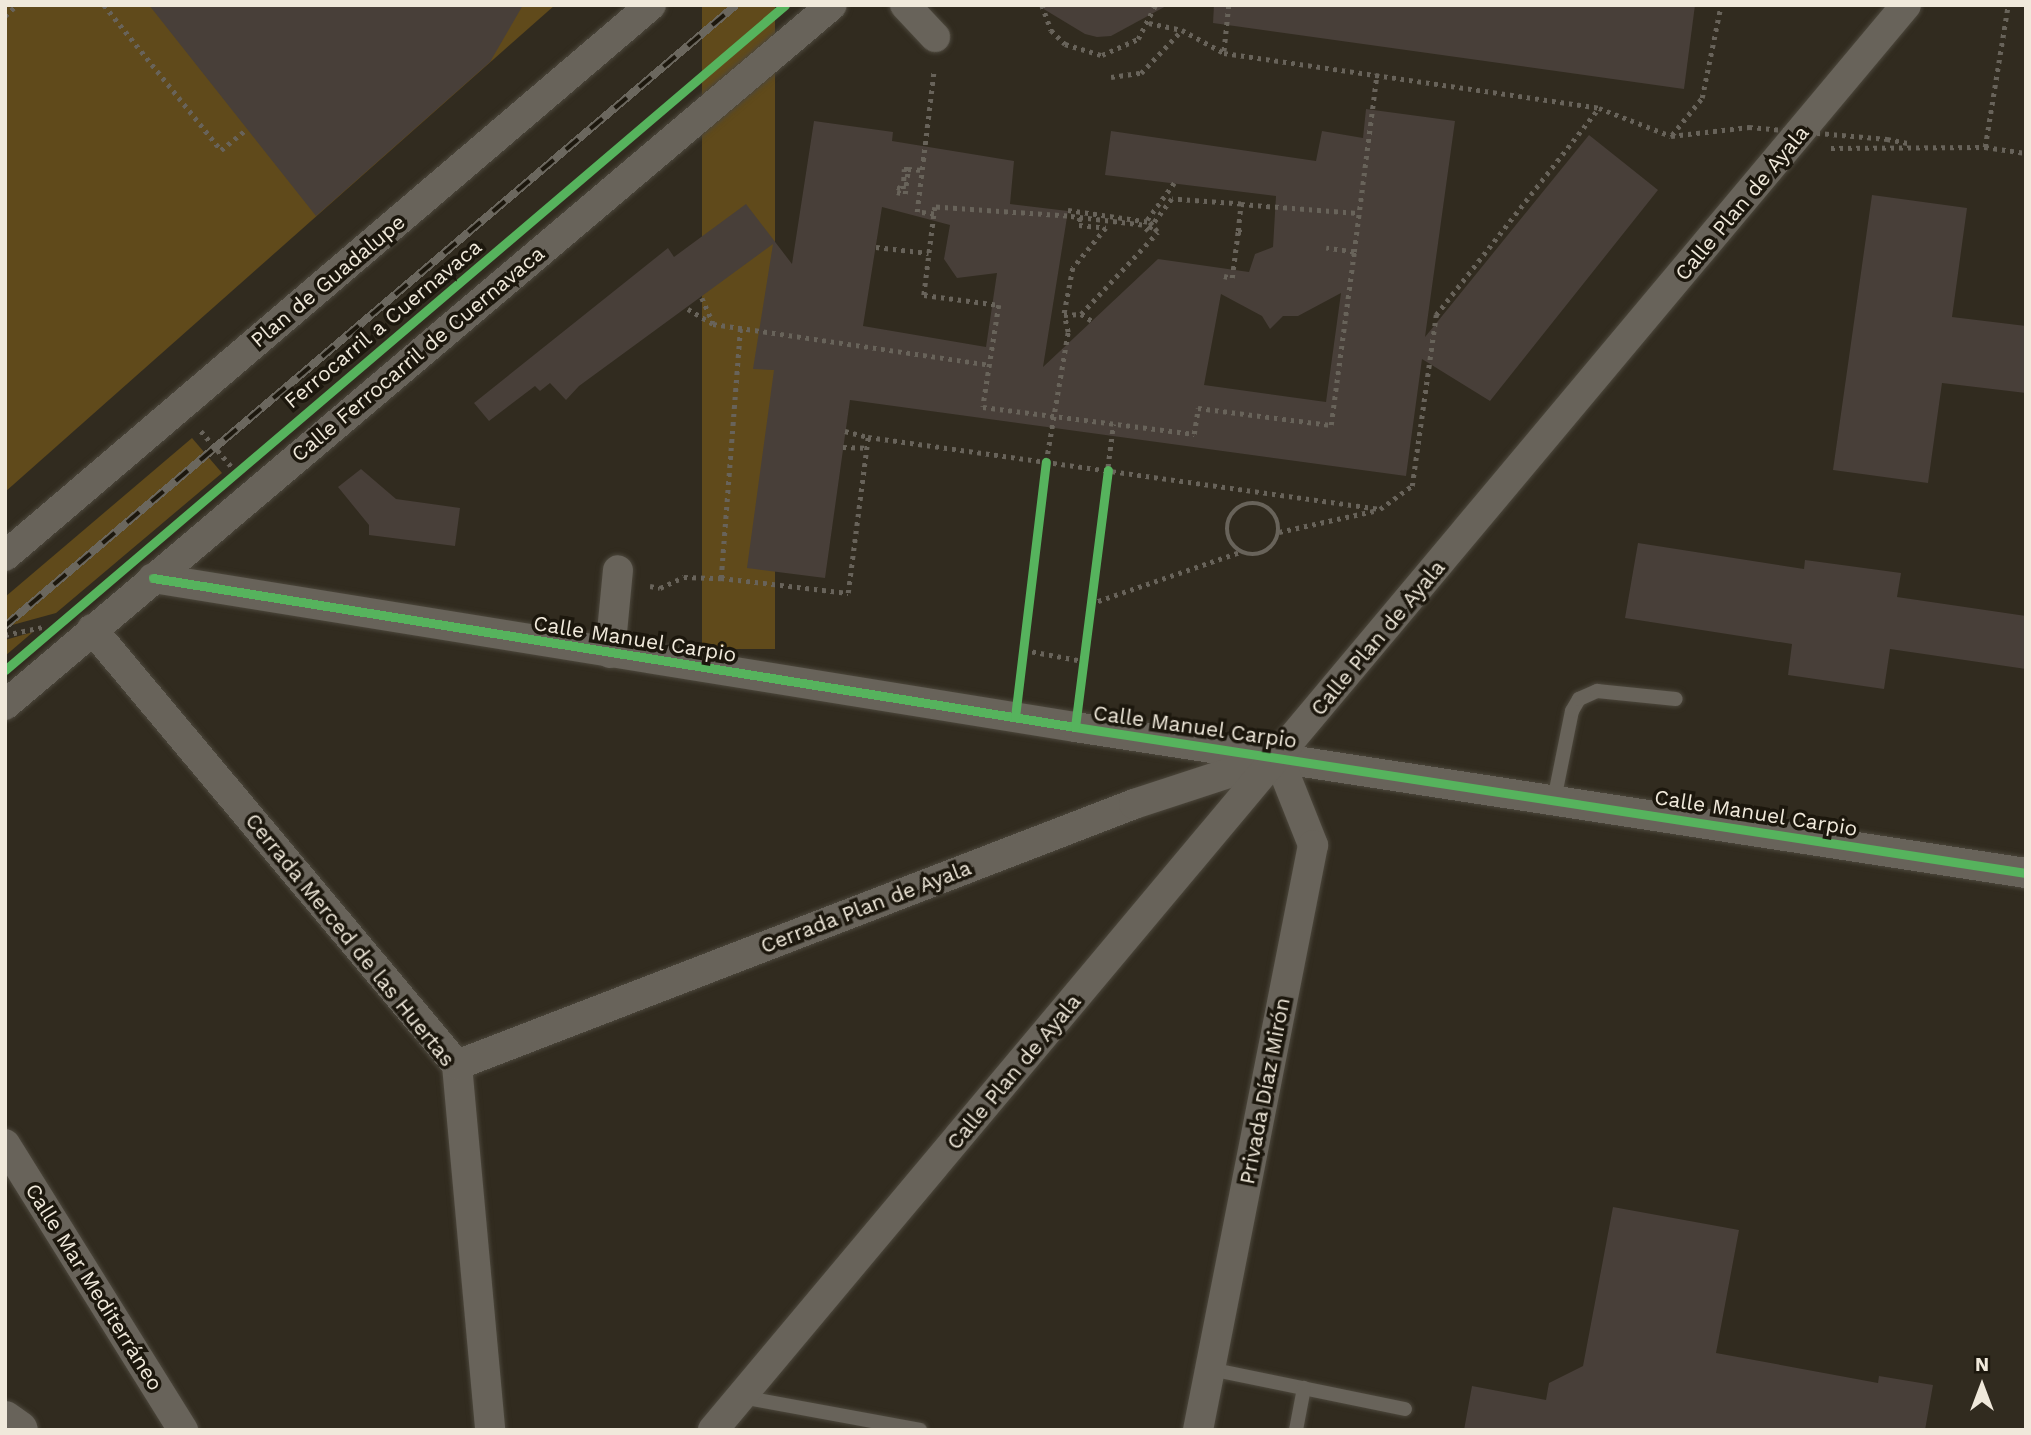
<!DOCTYPE html>
<html>
<head>
<meta charset="utf-8">
<style>
  body { margin:0 }
  #map { position:relative; width:2031px; height:1435px; overflow:hidden; background:#312b1f; font-family:"Work Sans",sans-serif }
  div>[style] { position:absolute }
  .green>* { inset:0; background:#604a1b; transform-origin:0 0 }
  .building>* { inset:0; background:#483f39 }
  .path>* { height:4.5px; margin-top:-2.25px; transform-origin:0; background:repeating-linear-gradient(90deg,#68635a 0 3.5px,transparent 0 8.5px) }
  .path>.ring { margin:-2.25px; padding:0; box-sizing:content-box; background:none; border:4.5px solid #68635a; border-radius:50% }
  .roads { filter:drop-shadow(0 0 2px #4c473c) drop-shadow(0 0 2px #4c473c) }
  .service>* { height:14px; margin:-7px; padding:0 7px; transform-origin:7px; border-radius:7px; background:#68635a }
  .minor>* { height:30px; margin:-15px; padding:0 15px; transform-origin:15px; border-radius:15px; background:#68635a }
  .secondary>* { height:38px; margin:-19px; padding:0 19px; transform-origin:19px; border-radius:19px; background:#68635a }
  .rail>* { height:8px; margin-top:-4px; transform-origin:0; background:repeating-linear-gradient(90deg,#1c170d 0 16px,#6b675e 0 32px); box-sizing:border-box; border-block:2px solid #6b675e }
  .path-bridge>* { height:4.5px; margin-top:-2.25px; transform-origin:0; background:repeating-linear-gradient(90deg,#68635a 0 3.5px,transparent 0 8.5px) }
  .cycleway>* { height:9px; margin:-4.5px; padding:0 4.5px; transform-origin:4.5px; border-radius:4.5px; background:#56b35d }
  span { translate:-50% -50%; white-space:nowrap; text-align:center; line-height:1.15; -webkit-text-stroke:7px #1c170d; paint-order:stroke }
  .street-label { font-size:21px; color:#f0e9db }
  .frame { position:absolute; inset:0; border:7px solid #f0e9db; pointer-events:none }
  .north { position:absolute; left:1947px; top:1351px; width:70px; height:70px; -webkit-text-stroke:5px #1c170d; paint-order:stroke; rotate:0deg; font-size:19px; font-weight:700; line-height:28px; text-align:center; color:#f0e9db }
  .north::after { content:''; display:block; margin:auto; width:24px; height:32px; background:#f0e9db; clip-path:polygon(50% 0,100% 100%,50% 72%,0 100%) }
</style>
</head>
<body>
<div id="map">
  <div class="green">
    <div style="clip-path:polygon(5px 5px,555px 5px,5px 492px)"></div>
    <div style="left:702px;top:5px;width:73px;height:644px"></div>
    <div style="clip-path:polygon(192px 438px,222px 473px,56px 613px,5px 627px,5px 597px)"></div>
    <div style="clip-path:polygon(33px 632px,5px 656px,5px 640px)"></div>
  </div>
  <div class="building">
    <div style="clip-path:polygon(149px 5px,523px 5px,490px 62px,316px 216px)"></div>
    <div style="clip-path:polygon(1037px 5px,1168px 5px,1111px 36px,1097px 37px,1085px 34px)"></div>
    <div style="clip-path:polygon(1214px 5px,1695px 5px,1684px 89px,1213px 23px)"></div>
    <div style="clip-path:polygon(evenodd,1366px 109px,1455px 121px,1425px 337px,1589px 135px,1658px 190px,1490px 401px,1422px 359px,1406px 476px,850px 400px,825px 578px,747px 568px,774px 370px,753px 369px,773px 244px,579px 386px,566px 400px,550px 383px,540px 391px,535px 386px,489px 421px,474px 403px,668px 248px,674px 257px,746px 204px,792px 264px,814px 121px,893px 132px,892px 141px,1014px 161px,1010px 204px,1068px 211px,1043px 367px,1158px 259px,1249px 272px,1255px 254px,1273px 247px,1276px 196px,1105px 175px,1111px 131px,1316px 161px,1322px 131px,1363px 138px,1366px 109px,882px 207px,950px 225px,944px 259px,957px 278px,997px 273px,986px 347px,863px 326px,882px 207px,1366px 109px,1341px 293px,1326px 402px,1204px 385px,1221px 294px,1262px 316px,1270px 329px,1283px 316px,1298px 316px,1341px 293px)"></div>
    <div style="clip-path:polygon(1872px 195px,1967px 208px,1952px 317px,2026px 326px,2026px 393px,1942px 383px,1928px 483px,1833px 470px)"></div>
    <div style="clip-path:polygon(361px 469px,396px 499px,460px 508px,455px 546px,369px 535px,369px 525px,338px 487px)"></div>
    <div style="clip-path:polygon(1638px 543px,1804px 569px,1805px 560px,1901px 573px,1897px 597px,2026px 616px,2026px 669px,1890px 649px,1884px 689px,1788px 675px,1792px 644px,1625px 618px)"></div>
    <div style="clip-path:polygon(1613px 1207px,1739px 1230px,1716px 1353px,1878px 1383px,1879px 1376px,1933px 1385px,1925px 1430px,1464px 1430px,1472px 1386px,1546px 1400px,1549px 1383px,1583px 1366px)"></div>
  </div>
  <div class="path">
    <div style="left:104px;top:5px;width:186px;rotate:51.1deg"></div>
    <div style="left:221px;top:150px;width:33px;rotate:-39deg"></div>
    <div style="left:1042px;top:5px;width:27px;rotate:70deg"></div>
    <div style="left:1051px;top:30px;width:20px;rotate:45deg"></div>
    <div style="left:1065px;top:44px;width:39px;rotate:17deg"></div>
    <div style="left:1102px;top:55px;width:39px;rotate:-24deg"></div>
    <div style="left:1138px;top:39px;width:38px;rotate:-63deg"></div>
    <div style="left:1229px;top:5px;width:48px;rotate:95.9deg"></div>
    <div style="left:1224px;top:53px;width:379px;rotate:8.3deg"></div>
    <div style="left:5px;top:16px;width:16px;rotate:-43deg"></div>
    <div style="left:1149px;top:23px;width:34px;rotate:12deg"></div>
    <div style="left:1182px;top:30px;width:48px;rotate:28.7deg"></div>
    <div style="left:1111px;top:77px;width:30px;rotate:-8deg"></div>
    <div style="left:1141px;top:73px;width:59px;rotate:-46.4deg"></div>
    <div style="left:1672px;top:135px;width:48px;rotate:-51deg"></div>
    <div style="left:1702px;top:98px;width:95px;rotate:-78.5deg"></div>
    <div style="left:1887px;top:139px;width:25px;rotate:11deg"></div>
    <div style="left:1985px;top:147px;width:144px;rotate:-80.8deg"></div>
    <div style="left:1831px;top:148px;width:154px;rotate:-0.4deg"></div>
    <div style="left:1985px;top:147px;width:41px;rotate:8.3deg"></div>
    <div style="left:921px;top:159px;width:8px"></div>
    <div style="left:908px;top:169px;width:15px;rotate:4deg"></div>
    <div style="left:897px;top:187px;width:6px;rotate:18deg"></div>
    <div style="left:903px;top:189px;width:20px;rotate:-87deg"></div>
    <div style="left:904px;top:169px;width:4px"></div>
    <div style="left:897px;top:192px;width:8px;rotate:14deg"></div>
    <div style="left:905px;top:194px;width:25px;rotate:-83deg"></div>
    <div style="left:1241px;top:204px;width:69px;rotate:-175.9deg"></div>
    <div style="left:1172px;top:199px;width:40px;rotate:127deg"></div>
    <div style="left:1148px;top:231px;width:8px;rotate:-135deg"></div>
    <div style="left:1142px;top:225px;width:76px;rotate:-173.2deg"></div>
    <div style="left:1067px;top:216px;width:132px;rotate:-176.1deg"></div>
    <div style="left:935px;top:207px;width:89px;rotate:97.1deg"></div>
    <div style="left:924px;top:295px;width:76px;rotate:7.6deg"></div>
    <div style="left:999px;top:305px;width:103px;rotate:98.9deg"></div>
    <div style="left:983px;top:407px;width:213px;rotate:7.3deg"></div>
    <div style="left:1194px;top:434px;width:26px;rotate:-81deg"></div>
    <div style="left:1198px;top:408px;width:134px;rotate:7.3deg"></div>
    <div style="left:1331px;top:425px;width:175px;rotate:-82.4deg"></div>
    <div style="left:1354px;top:252px;width:28px;rotate:-172deg"></div>
    <div style="left:1068px;top:210px;width:83px;rotate:8.3deg"></div>
    <div style="left:934px;top:214px;width:17px;rotate:-173deg"></div>
    <div style="left:917px;top:212px;width:143px;rotate:-83.2deg"></div>
    <div style="left:1080px;top:218px;width:7px;rotate:98deg"></div>
    <div style="left:1079px;top:225px;width:27px;rotate:6deg"></div>
    <div style="left:1106px;top:228px;width:52px;rotate:129.5deg"></div>
    <div style="left:1073px;top:268px;width:48px;rotate:100.8deg"></div>
    <div style="left:1064px;top:315px;width:17px;rotate:-3deg"></div>
    <div style="left:1081px;top:314px;width:13px;rotate:32deg"></div>
    <div style="left:1147px;top:220px;width:46px;rotate:-53.9deg"></div>
    <div style="left:1238px;top:231px;width:27px;rotate:-84deg"></div>
    <div style="left:1241px;top:204px;width:117px;rotate:4.4deg"></div>
    <div style="left:876px;top:247px;width:53px;rotate:6.5deg"></div>
    <div style="left:1354px;top:252px;width:180px;rotate:-82.7deg"></div>
    <div style="left:1224px;top:276px;width:8px;rotate:14deg"></div>
    <div style="left:1232px;top:278px;width:47px;rotate:-82.7deg"></div>
    <div style="left:1238px;top:231px;width:7px;rotate:16deg"></div>
    <div style="left:702px;top:298px;width:27px;rotate:66deg"></div>
    <div style="left:688px;top:309px;width:29px;rotate:31deg"></div>
    <div style="left:713px;top:324px;width:280px;rotate:8.4deg"></div>
    <div style="left:1081px;top:314px;width:112px;rotate:-46.8deg"></div>
    <div style="left:201px;top:431px;width:48px;rotate:49.3deg"></div>
    <div style="left:845px;top:431px;width:24px;rotate:15deg"></div>
    <div style="left:843px;top:447px;width:23px;rotate:2deg"></div>
    <div class="ring" style="left:1227px;top:503px;width:47.5px;height:47.5px"></div>
    <div style="left:1279px;top:532px;width:97px;rotate:-12.5deg"></div>
    <div style="left:721px;top:578px;width:250px;rotate:-85.6deg"></div>
    <div style="left:650px;top:586px;width:10px;rotate:11deg"></div>
    <div style="left:660px;top:588px;width:26px;rotate:-25deg"></div>
    <div style="left:684px;top:577px;width:37px;rotate:2deg"></div>
    <div style="left:721px;top:578px;width:128px;rotate:6.7deg"></div>
    <div style="left:848px;top:593px;width:157px;rotate:-82.7deg"></div>
    <div style="left:868px;top:437px;width:517px;rotate:8deg"></div>
    <div style="left:1380px;top:509px;width:39px;rotate:-36deg"></div>
    <div style="left:1412px;top:486px;width:173px;rotate:-82deg"></div>
    <div style="left:1436px;top:315px;width:263px;rotate:-51.8deg"></div>
    <div style="left:1599px;top:108px;width:77px;rotate:21.3deg"></div>
    <div style="left:1671px;top:136px;width:79px;rotate:-6.6deg"></div>
    <div style="left:1090px;top:604px;width:159px;rotate:-19.1deg"></div>
    <div style="left:5px;top:635px;width:38px;rotate:-12deg"></div>
    <div style="left:1024px;top:650px;width:60px;rotate:10.6deg"></div>
    <div style="left:1020px;top:685px;width:225px;rotate:-83.3deg"></div>
    <div style="left:1046px;top:462px;width:132px;rotate:-80.4deg"></div>
    <div style="left:1068px;top:332px;width:17px;rotate:-103deg"></div>
    <div style="left:1079px;top:695px;width:273px;rotate:-82.8deg"></div>
  </div>
  <div class="roads">
    <div class="service">
      <div style="left:1554px;top:800px;width:91px;rotate:-78.6deg"></div>
      <div style="left:1572px;top:711px;width:14px;rotate:-60deg"></div>
      <div style="left:1579px;top:699px;width:20px;rotate:-24deg"></div>
      <div style="left:1597px;top:691px;width:79px;rotate:5.8deg"></div>
      <div style="left:1210px;top:1369px;width:199px;rotate:11.6deg"></div>
      <div style="left:741px;top:1397px;width:182px;rotate:10.4deg"></div>
      <div style="left:1296px;top:1430px;width:43px;rotate:-79.2deg"></div>
    </div>
    <div class="minor">
      <div style="left:905px;top:5px;width:44px;rotate:46.8deg"></div>
      <div style="left:5px;top:556px;width:849px;rotate:-40.46deg"></div>
      <div style="left:153px;top:578px;width:934px;rotate:9.18deg"></div>
      <div style="left:1075px;top:727px;width:962px;rotate:8.73deg"></div>
      <div style="left:92px;top:629px;width:569px;rotate:50.07deg"></div>
      <div style="left:457px;top:1065px;width:366px;rotate:84.8deg"></div>
      <div style="left:610px;top:653px;width:83px;rotate:-84.5deg"></div>
      <div style="left:5px;top:705px;width:1083px;rotate:-40.25deg"></div>
      <div style="left:457px;top:1065px;width:726px;rotate:-21.08deg"></div>
      <div style="left:1134px;top:804px;width:151px;rotate:-18.1deg"></div>
      <div style="left:1278px;top:757px;width:95px;rotate:68.3deg"></div>
      <div style="left:1313px;top:845px;width:596px;rotate:101.12deg"></div>
      <div style="left:5px;top:1144px;width:337px;rotate:58.1deg"></div>
      <div style="left:713px;top:1430px;width:1858px;rotate:-50.06deg"></div>
    </div>
    <div class="secondary">
      <div style="left:5px;top:1420px;width:17px;rotate:36deg"></div>
    </div>
  </div>
  <div class="rail">
    <div style="left:5px;top:626px;width:959px;rotate:-40.35deg"></div>
  </div>
  <div class="path-bridge">
    <div style="left:1749px;top:127px;width:139px;rotate:5deg"></div>
    <div style="left:1150px;top:222px;width:13px;rotate:51deg"></div>
  </div>
  <div class="cycleway">
    <div style="left:153px;top:578px;width:934px;rotate:9.18deg"></div>
    <div style="left:1075px;top:727px;width:962px;rotate:8.73deg"></div>
    <div style="left:5px;top:670px;width:1025px;rotate:-40.45deg"></div>
    <div style="left:1015px;top:717px;width:257px;rotate:-83.1deg"></div>
    <div style="left:1075px;top:727px;width:259px;rotate:-82.7deg"></div>
  </div>
  <div class="street-label">
    <span style="left:1742px;top:203px;rotate:-50deg">Calle Plan de Ayala</span>
    <span style="left:328px;top:281px;rotate:-40deg">Plan de Guadalupe</span>
    <span style="left:383px;top:324px;rotate:-40deg">Ferrocarril a Cuernavaca</span>
    <span style="left:418px;top:354px;rotate:-40deg">Calle Ferrocarril de Cuernavaca</span>
    <span style="left:1378px;top:638px;rotate:-50deg">Calle Plan de Ayala</span>
    <span style="left:635px;top:639px;rotate:9deg">Calle Manuel Carpio</span>
    <span style="left:1195px;top:727px;rotate:8deg">Calle Manuel Carpio</span>
    <span style="left:1756px;top:813px;rotate:9deg">Calle Manuel Carpio</span>
    <span style="left:866px;top:907px;rotate:-21deg">Cerrada Plan de Ayala</span>
    <span style="left:350px;top:940px;rotate:51deg">Cerrada Merced de las Huertas</span>
    <span style="left:1014px;top:1072px;rotate:-50deg">Calle Plan de Ayala</span>
    <span style="left:1265px;top:1091px;rotate:-79deg">Privada Díaz Mirón</span>
    <span style="left:94px;top:1287px;rotate:58deg">Calle Mar Mediterráneo</span>
  </div>
  <div class="frame"></div>
  <div class="north">N</div>
</div>
</body>
</html>
